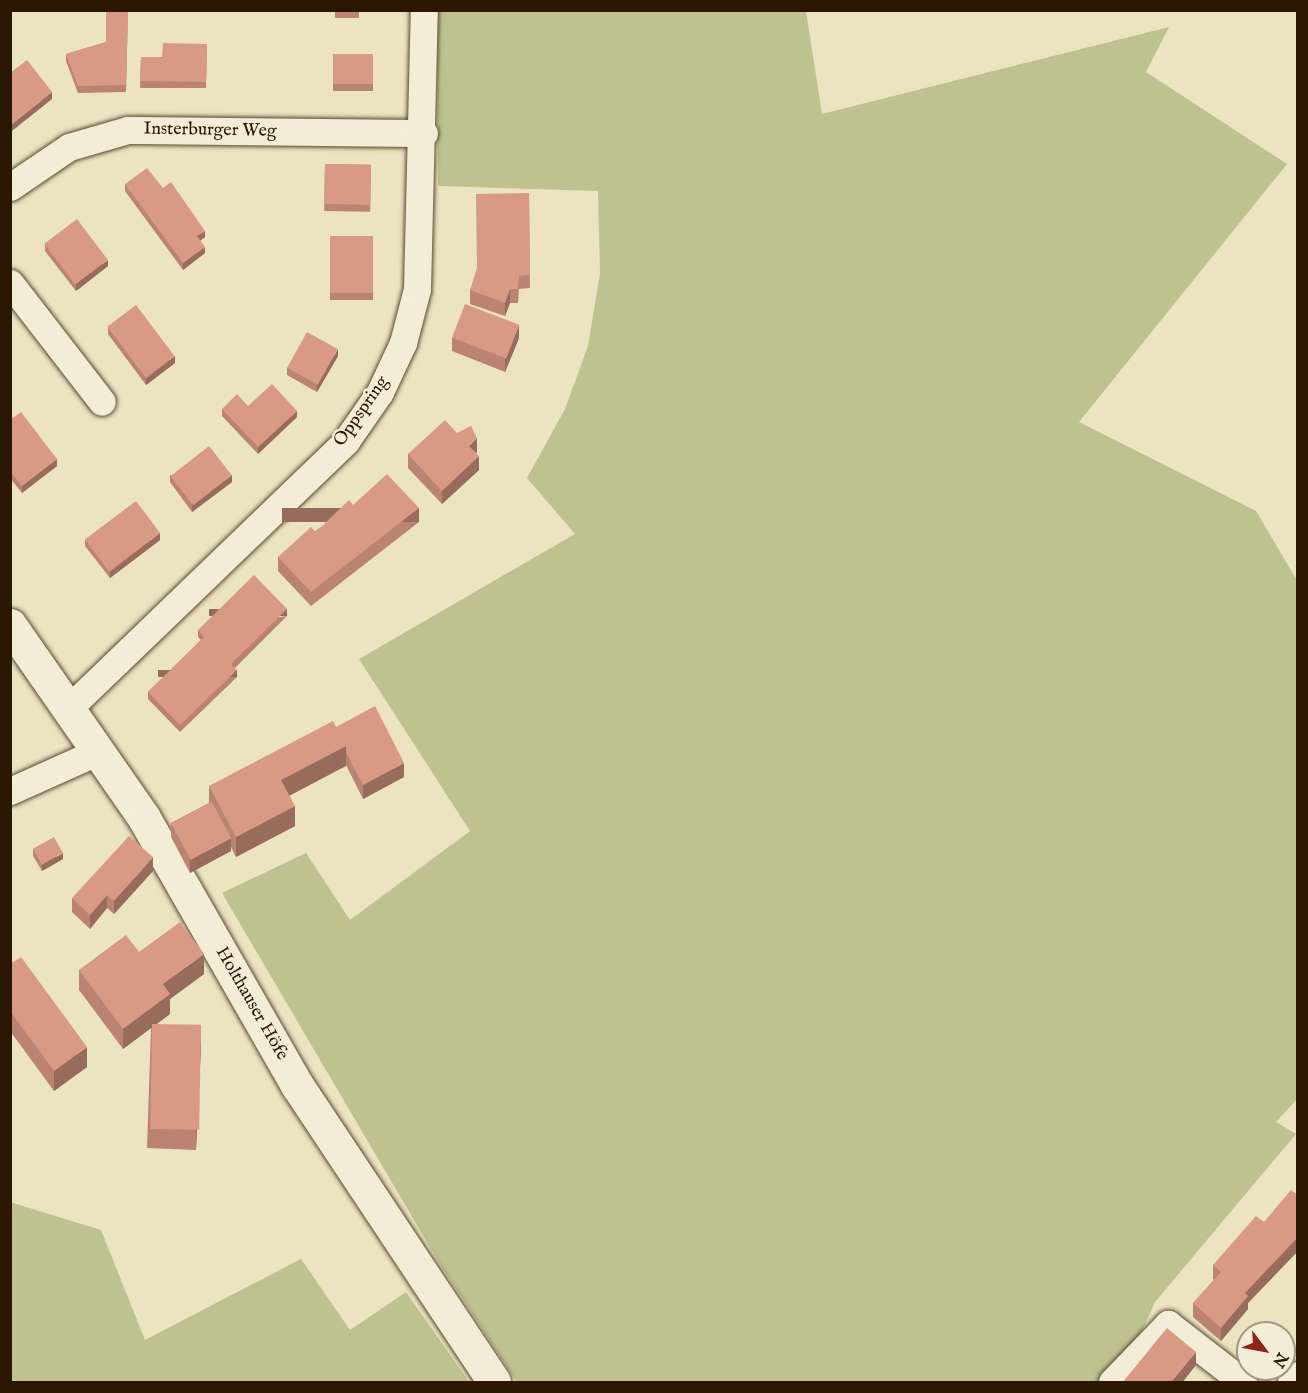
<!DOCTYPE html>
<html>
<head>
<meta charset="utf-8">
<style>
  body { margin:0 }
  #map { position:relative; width:1308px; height:1393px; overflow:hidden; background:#ece3c1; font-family:"IM FELL English",serif }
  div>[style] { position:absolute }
  .green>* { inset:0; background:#bdc28f }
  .roads { filter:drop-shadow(0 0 2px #5b4a30) drop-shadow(0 0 2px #5b4a30) }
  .minor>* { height:27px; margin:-13.5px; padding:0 13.5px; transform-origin:13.5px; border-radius:13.5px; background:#f3edd7 }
  .tertiary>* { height:33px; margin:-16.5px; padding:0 16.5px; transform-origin:16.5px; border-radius:16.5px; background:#f3edd7 }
  .wall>* { inset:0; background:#bb8472; transform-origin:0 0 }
  .shaded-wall>* { inset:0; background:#986c5d; transform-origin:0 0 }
  .building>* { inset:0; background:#d99a85; transform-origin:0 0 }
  span { translate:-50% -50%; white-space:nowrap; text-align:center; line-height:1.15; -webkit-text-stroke:5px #f3edd7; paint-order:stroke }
  .street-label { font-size:18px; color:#2b1700 }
  .frame { position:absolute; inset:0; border:12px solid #2b1700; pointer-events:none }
  .north { position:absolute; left:1236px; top:1321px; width:60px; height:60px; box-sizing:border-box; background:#f3edd7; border:2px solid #a39781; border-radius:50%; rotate:122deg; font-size:16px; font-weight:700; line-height:24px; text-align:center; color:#2b1700 }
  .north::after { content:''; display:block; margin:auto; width:21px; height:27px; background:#8f2418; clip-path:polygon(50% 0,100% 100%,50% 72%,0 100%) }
</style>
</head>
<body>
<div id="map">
  <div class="green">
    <div style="clip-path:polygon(437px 11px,806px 11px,822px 114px,1169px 27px,1146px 72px,1287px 164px,1079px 422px,1256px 511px,1298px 582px,1298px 1098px,1276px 1122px,1296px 1134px,1155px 1302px,1140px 1335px,1100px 1382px,517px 1382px,441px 1266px,222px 893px,306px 853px,350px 920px,470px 831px,359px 659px,575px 534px,527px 478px,565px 409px,588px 346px,600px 273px,598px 191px,438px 186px)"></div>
    <div style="clip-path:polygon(10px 1202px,101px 1230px,145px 1340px,301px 1259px,350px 1330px,406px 1292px,469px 1382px,11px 1382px)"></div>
  </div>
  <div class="roads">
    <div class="minor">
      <div style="left:10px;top:187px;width:71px;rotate:-34.1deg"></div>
      <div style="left:69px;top:147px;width:61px;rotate:-16.1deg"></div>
      <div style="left:128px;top:130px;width:296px;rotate:0.6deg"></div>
      <div style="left:10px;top:283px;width:150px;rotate:52.3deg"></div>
      <div style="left:70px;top:707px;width:383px;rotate:-43.9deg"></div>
      <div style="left:346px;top:441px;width:60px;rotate:-55.2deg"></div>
      <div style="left:380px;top:392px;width:54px;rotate:-64.9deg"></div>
      <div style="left:403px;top:343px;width:56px;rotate:-75.5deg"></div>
      <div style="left:417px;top:289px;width:279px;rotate:-88.6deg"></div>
      <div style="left:10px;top:791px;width:98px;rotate:-24.2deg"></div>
      <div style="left:1112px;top:1382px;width:81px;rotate:-46deg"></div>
      <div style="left:1168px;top:1324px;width:95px;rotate:37.7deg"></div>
      <div style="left:1291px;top:1382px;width:10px;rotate:-45deg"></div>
    </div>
    <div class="tertiary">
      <div style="left:10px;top:625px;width:235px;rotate:55.2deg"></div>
      <div style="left:144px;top:818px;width:308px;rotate:60.2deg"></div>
      <div style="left:297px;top:1085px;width:356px;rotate:56.4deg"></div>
    </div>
  </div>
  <div class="wall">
    <div style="left:335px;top:10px;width:24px;height:8px"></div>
    <div style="clip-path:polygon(128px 11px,126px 92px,78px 93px,66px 61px,66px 54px,106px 42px)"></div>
    <div style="clip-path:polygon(207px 44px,206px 88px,140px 88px,141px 57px,162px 57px)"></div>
    <div style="left:333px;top:54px;width:40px;height:37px"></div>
    <div style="left:325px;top:164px;width:46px;height:47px;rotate:1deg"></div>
    <div style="clip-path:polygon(125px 184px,163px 188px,205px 237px,200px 241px,205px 253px,183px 270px,125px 191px)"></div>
    <div style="clip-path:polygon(529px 193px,530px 288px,519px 289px,518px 303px,510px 303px,505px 316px,470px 304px,470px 290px)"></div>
    <div style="left:330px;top:236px;width:43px;height:64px"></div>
    <div style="clip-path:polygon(45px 244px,108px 266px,76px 291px,45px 251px)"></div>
    <div style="clip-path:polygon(108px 328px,175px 363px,146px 385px,108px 334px)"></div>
    <div style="clip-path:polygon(452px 338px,519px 338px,505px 372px,452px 351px)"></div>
    <div style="clip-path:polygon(338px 356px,317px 392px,287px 375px,287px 368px)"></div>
    <div style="clip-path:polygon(222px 409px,297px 417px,258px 454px,222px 416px)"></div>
    <div style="clip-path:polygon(10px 420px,57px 466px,22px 493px,10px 478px)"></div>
    <div style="clip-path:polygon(457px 433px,477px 452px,476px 453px,479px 470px,442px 504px,408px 468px,408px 454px)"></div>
    <div style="clip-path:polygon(170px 475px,232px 482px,192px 512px,170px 482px)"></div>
    <div style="clip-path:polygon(353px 505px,419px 522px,311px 606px,278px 571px,278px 557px)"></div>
    <div style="clip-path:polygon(85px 540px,160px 540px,110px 578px,85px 546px)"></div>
    <div style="clip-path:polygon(287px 616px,235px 668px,237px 677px,180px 732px,148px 699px,148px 692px,201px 640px,198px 637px,198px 630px)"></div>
    <div style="clip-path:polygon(336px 727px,404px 777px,363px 799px,346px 765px,289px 796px,295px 826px,236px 857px,231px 847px,231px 851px,190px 873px,171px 837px,171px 823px,209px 803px,209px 786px)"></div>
    <div style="clip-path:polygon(33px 849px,63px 859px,42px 871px,33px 856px)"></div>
    <div style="clip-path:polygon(153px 871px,114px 914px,107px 908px,90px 929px,72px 912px,72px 898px)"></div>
    <div style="clip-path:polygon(139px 952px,204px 974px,170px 999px,170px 1014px,157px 1024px,201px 1045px,196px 1150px,147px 1148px,151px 1028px,123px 1049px,79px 990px,79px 970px)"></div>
    <div style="clip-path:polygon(10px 964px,87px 1067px,54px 1091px,10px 1031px)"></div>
    <div style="clip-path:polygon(1298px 1195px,1298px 1251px,1248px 1303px,1248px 1309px,1221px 1341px,1193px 1317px,1193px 1303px,1214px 1280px,1213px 1279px,1213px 1265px,1264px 1222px)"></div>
  </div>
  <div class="shaded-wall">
    <div style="clip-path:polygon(52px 92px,52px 99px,12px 131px,12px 124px)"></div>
    <div style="clip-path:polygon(205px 231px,205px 237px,197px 243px,197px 236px)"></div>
    <div style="clip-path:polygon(205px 247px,205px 253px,183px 270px,183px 263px)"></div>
    <div style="clip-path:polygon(108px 260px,108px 266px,76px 291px,76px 284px)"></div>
    <div style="clip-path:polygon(510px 289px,510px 303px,505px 316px,505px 303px)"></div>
    <div style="clip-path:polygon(519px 325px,519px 338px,505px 372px,505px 359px)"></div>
    <div style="clip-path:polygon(338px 349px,338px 356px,317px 392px,317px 385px)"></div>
    <div style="clip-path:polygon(175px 356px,175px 363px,146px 385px,146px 379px)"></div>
    <div style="clip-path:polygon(297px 411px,297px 417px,258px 454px,258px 447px)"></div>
    <div style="clip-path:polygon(477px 438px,477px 452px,469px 459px,469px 446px)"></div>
    <div style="clip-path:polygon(479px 456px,479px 470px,442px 504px,442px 491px)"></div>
    <div style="clip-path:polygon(57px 459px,57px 466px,22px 493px,22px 486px)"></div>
    <div style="clip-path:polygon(232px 475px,232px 482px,192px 512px,192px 505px)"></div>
    <div style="left:419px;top:508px;width:14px;height:137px;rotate:90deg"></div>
    <div style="clip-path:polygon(160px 533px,160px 540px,110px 578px,110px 572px)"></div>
    <div style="left:287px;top:609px;width:7px;height:78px;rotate:90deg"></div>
    <div style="left:237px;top:670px;width:7px;height:79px;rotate:90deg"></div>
    <div style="clip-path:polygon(346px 746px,346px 766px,281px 800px,281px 780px)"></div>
    <div style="clip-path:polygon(404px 763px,404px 777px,363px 799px,363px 785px)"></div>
    <div style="clip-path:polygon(295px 806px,295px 826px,236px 857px,236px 837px)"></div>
    <div style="clip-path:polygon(231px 838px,231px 851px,190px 873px,190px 860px)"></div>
    <div style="clip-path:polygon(63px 853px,63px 859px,42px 871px,42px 865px)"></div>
    <div style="clip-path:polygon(153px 857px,153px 871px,114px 914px,114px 901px)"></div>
    <div style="clip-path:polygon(107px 895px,107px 908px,90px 929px,90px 915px)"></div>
    <div style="clip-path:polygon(204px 954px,204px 974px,170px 999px,170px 1014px,123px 1049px,123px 1029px,163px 984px)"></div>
    <div style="clip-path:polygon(201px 1025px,201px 1045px,196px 1150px,196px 1130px)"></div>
    <div style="clip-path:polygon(87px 1047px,87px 1067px,54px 1091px,54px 1071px)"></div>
    <div style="clip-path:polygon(1298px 1237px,1298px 1251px,1248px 1303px,1248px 1309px,1221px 1341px,1221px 1328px,1245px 1293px)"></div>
    <div style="clip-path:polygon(1196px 1352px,1196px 1365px,1182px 1383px,1170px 1383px)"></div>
  </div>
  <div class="building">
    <div style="clip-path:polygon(335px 10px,359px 10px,335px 11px)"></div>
    <div style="clip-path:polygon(106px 11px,128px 11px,126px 85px,78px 86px,66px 54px,106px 42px)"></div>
    <div style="clip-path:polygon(163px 43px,207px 44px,206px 82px,140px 81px,141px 57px,162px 57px)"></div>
    <div style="left:333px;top:54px;width:40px;height:30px"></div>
    <div style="clip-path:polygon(27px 60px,52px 92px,12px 124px,10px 122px,10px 73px)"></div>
    <div style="left:325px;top:164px;width:46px;height:40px;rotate:1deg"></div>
    <div style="clip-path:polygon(147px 168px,163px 188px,171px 182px,205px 231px,197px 236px,205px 247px,183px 263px,125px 184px)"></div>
    <div style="clip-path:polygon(529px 193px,530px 275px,519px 276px,518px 289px,510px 289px,505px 303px,470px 290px,477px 268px,476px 194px)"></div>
    <div style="left:77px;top:219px;width:51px;height:41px;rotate:53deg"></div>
    <div style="left:330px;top:236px;width:43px;height:57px"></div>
    <div style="left:465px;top:304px;width:58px;height:36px;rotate:21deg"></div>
    <div style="left:136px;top:305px;width:64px;height:36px;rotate:53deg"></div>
    <div style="left:307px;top:332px;width:35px;height:41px;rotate:29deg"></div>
    <div style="clip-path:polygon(272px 384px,297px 411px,258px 447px,222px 409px,237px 394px,248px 406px)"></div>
    <div style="clip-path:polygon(21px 412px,57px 459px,22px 486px,10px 471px,10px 420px)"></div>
    <div style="clip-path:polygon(445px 420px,457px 433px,471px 426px,477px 438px,469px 446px,479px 456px,442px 491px,408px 454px)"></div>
    <div style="left:209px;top:446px;width:37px;height:49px;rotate:52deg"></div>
    <div style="clip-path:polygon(387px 474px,419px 508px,311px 592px,278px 557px,311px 527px,316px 532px,349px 500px,353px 505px)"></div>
    <div style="left:136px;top:501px;width:40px;height:64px;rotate:53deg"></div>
    <div style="clip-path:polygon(254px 575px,287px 609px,231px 664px,237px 670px,180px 725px,148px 692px,204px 637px,198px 630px)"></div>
    <div style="clip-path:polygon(375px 706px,404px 763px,363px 785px,346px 752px,346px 746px,336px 727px)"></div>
    <div style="clip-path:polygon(333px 721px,346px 746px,281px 780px,295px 806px,236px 837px,209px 786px)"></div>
    <div style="left:212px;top:802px;width:41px;height:46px;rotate:62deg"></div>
    <div style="clip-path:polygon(129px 836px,153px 857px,114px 901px,107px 895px,90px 915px,72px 898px)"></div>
    <div style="left:54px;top:837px;width:18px;height:24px;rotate:61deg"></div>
    <div style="clip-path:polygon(180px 922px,204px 954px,163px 984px,170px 994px,123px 1029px,79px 970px,126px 935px,139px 952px)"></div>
    <div style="clip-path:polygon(21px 957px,87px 1047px,54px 1071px,10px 1011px,10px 964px)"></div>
    <div style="left:152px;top:1024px;width:49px;height:105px;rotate:1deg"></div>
    <div style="clip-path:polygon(1291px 1190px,1298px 1195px,1298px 1237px,1245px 1293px,1248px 1296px,1221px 1328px,1193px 1303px,1221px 1272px,1213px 1265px,1256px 1216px,1264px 1222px)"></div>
    <div style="clip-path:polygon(1167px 1328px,1196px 1352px,1170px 1383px,1122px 1383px)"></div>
  </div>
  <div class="street-label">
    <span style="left:210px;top:131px;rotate:1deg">Insterburger Weg</span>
    <span style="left:362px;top:412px;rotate:-55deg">Oppspring</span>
    <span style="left:251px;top:1004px;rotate:60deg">Holthauser Höfe</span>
  </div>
  <div class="frame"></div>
  <div class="north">N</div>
</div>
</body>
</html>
